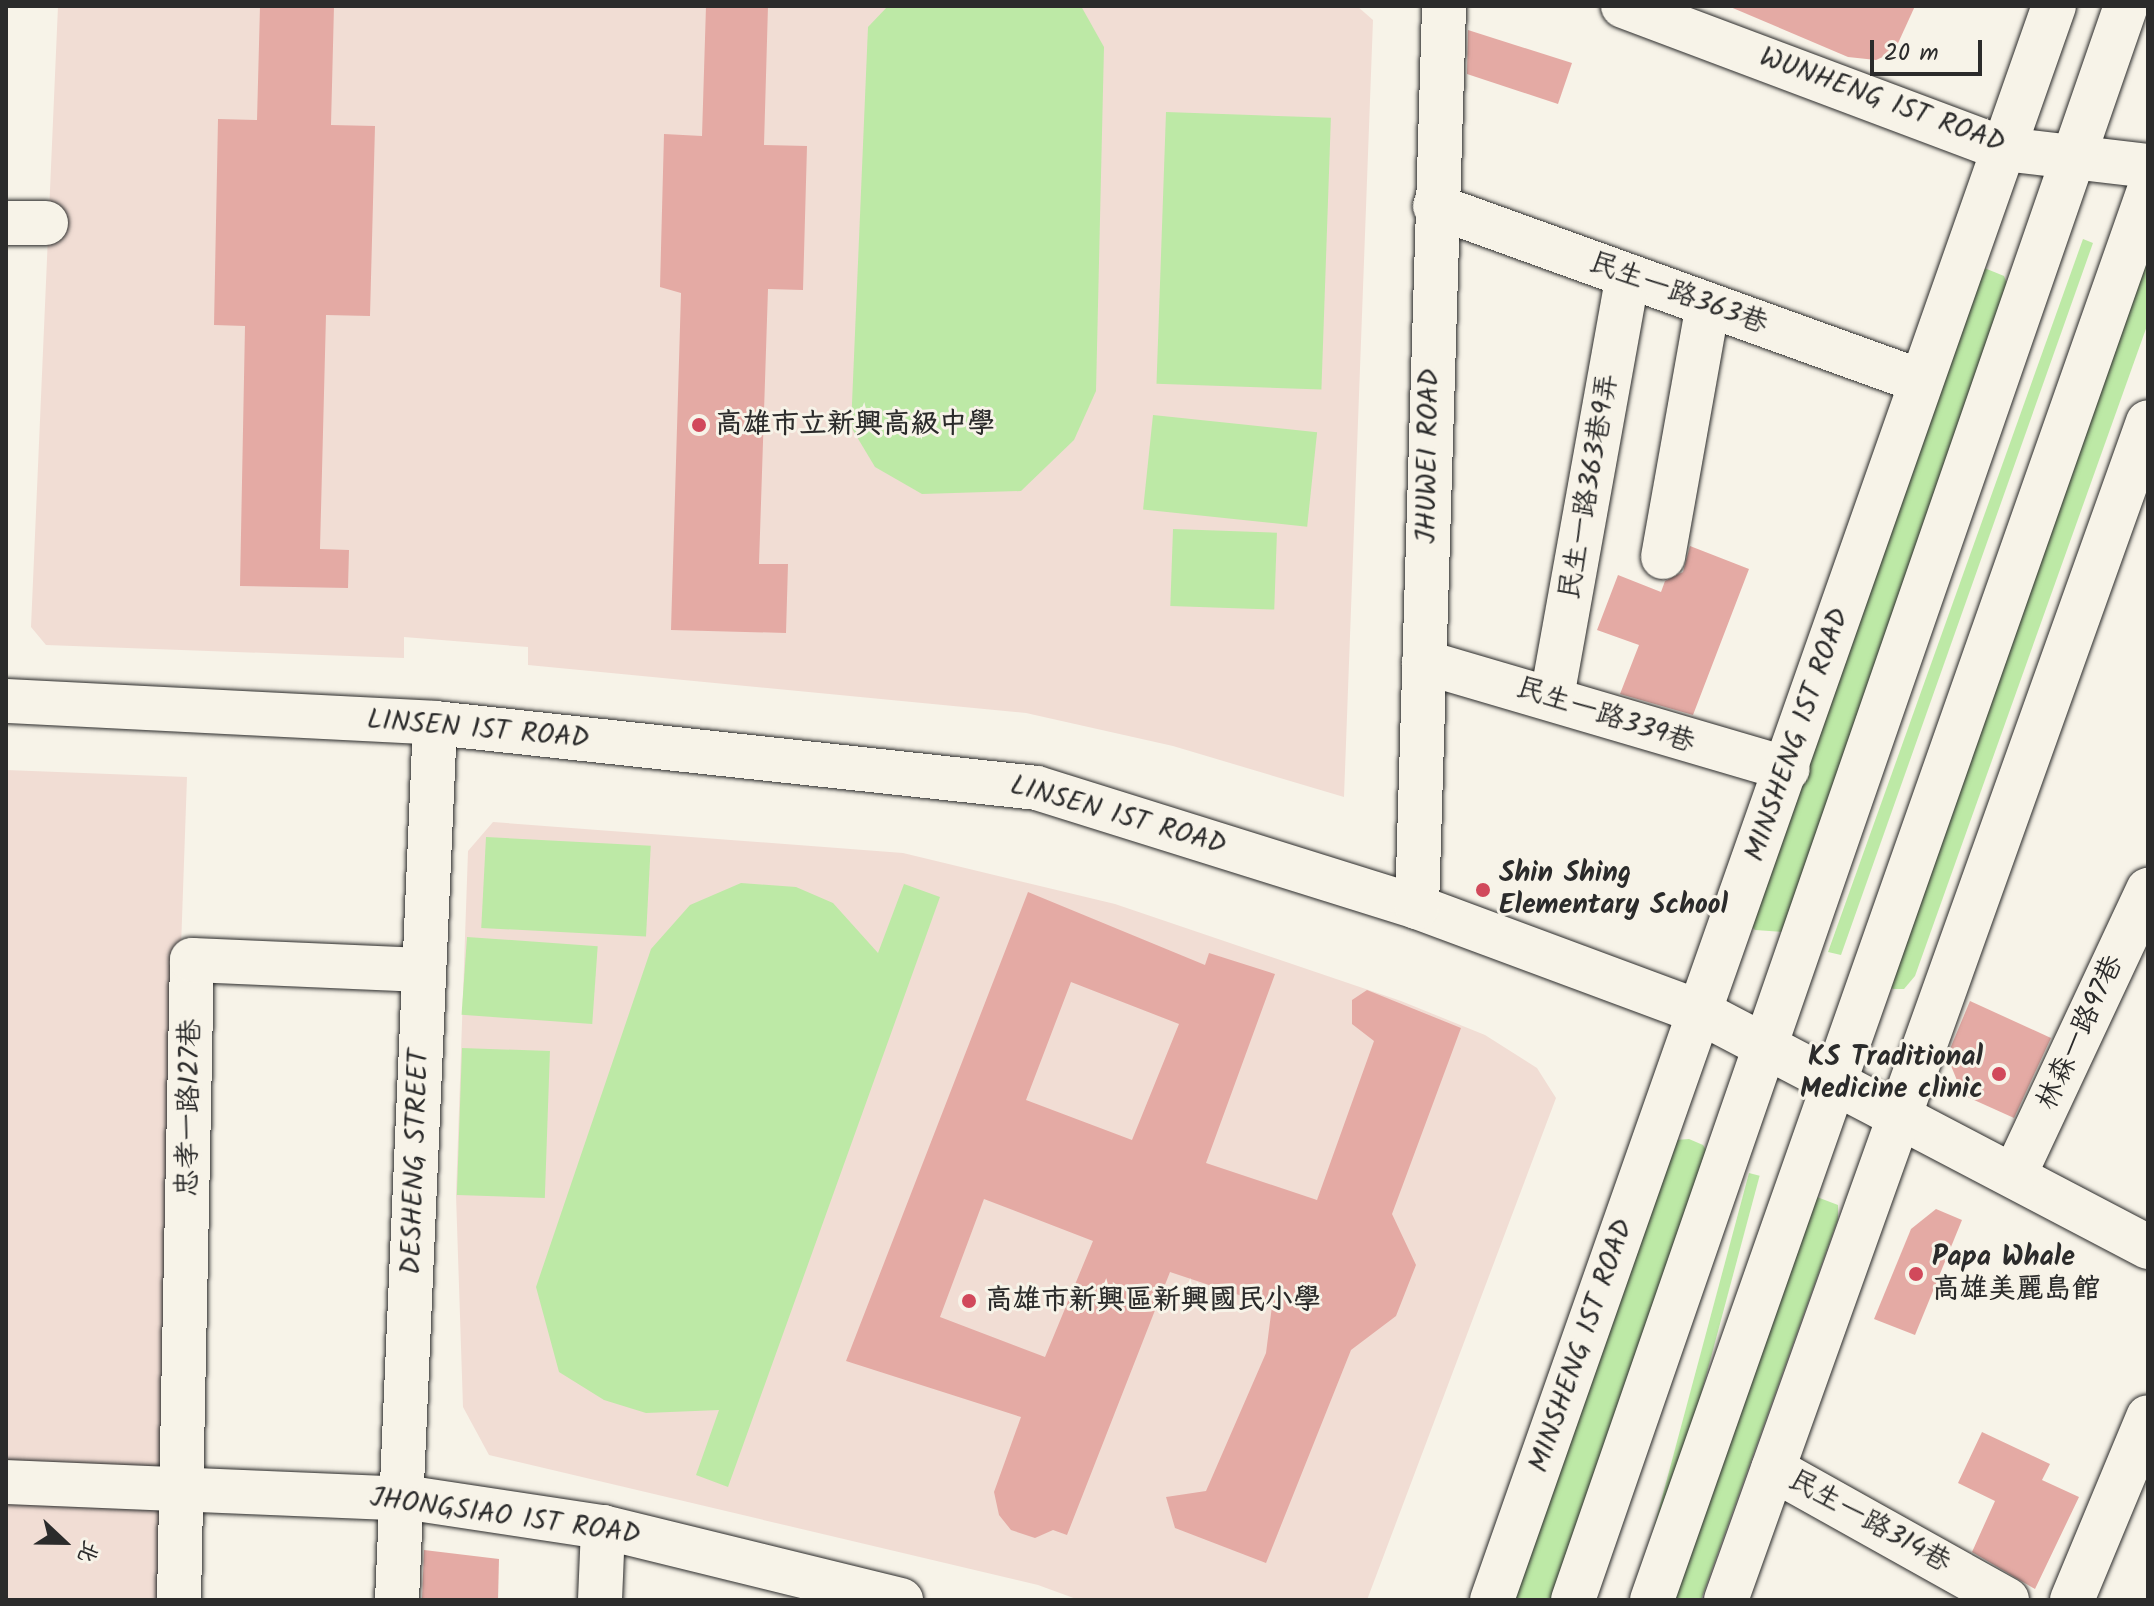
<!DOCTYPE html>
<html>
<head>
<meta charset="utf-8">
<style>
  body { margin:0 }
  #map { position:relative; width:2154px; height:1606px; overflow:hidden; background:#f7f3e8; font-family:Kalam,"LXGW WenKai TC",sans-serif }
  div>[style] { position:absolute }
  .built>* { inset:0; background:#f1ddd4 }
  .green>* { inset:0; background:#bde9a6; transform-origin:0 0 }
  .building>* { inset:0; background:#e4aaa4 }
  .roads { filter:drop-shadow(0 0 2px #2b2b2b) drop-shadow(0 0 2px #2b2b2b) }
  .minor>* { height:44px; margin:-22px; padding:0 22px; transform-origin:22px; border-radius:22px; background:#f7f3e8 }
  .major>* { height:44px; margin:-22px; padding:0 22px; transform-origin:22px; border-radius:22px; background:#f7f3e8 }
  .dots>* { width:22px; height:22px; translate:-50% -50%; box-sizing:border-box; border:4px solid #f7f3e8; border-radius:50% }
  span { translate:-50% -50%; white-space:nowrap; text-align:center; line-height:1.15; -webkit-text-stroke:6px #f7f3e8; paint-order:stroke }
  .street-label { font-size:28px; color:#2b2b2b }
  .poi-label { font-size:28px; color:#2b2b2b; font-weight:700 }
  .left { translate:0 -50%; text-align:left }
  .right { translate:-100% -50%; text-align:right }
  .frame { position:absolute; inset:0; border:8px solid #2b2b2b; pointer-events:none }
  .north { position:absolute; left:24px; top:1502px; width:80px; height:80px; -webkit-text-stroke:6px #f7f3e8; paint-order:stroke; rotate:112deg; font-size:22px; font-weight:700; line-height:32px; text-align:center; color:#2b2b2b }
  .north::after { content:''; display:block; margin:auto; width:28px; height:36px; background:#2b2b2b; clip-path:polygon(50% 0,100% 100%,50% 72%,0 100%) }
  .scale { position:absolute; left:1870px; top:40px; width:112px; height:36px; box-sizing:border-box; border:4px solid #2b2b2b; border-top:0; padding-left:10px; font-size:24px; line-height:28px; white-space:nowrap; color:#2b2b2b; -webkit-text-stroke:6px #f7f3e8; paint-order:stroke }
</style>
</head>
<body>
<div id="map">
  <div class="built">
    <div style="clip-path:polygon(58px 6px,1357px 6px,1373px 20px,1344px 797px,1173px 746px,1026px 713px,528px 665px,528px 647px,404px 637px,404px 658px,46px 645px,31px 627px)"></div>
    <div style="clip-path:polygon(6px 770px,187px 777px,158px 1600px,6px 1600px)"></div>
    <div style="clip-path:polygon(493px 822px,903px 853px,1115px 904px,1401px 1001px,1485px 1035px,1537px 1068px,1556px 1098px,1367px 1600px,1079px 1600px,1038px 1585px,489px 1455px,463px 1407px,456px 1195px,468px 851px)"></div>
  </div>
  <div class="green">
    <div style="clip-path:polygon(888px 6px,1081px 6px,1104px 47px,1096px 391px,1074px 440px,1021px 491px,922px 494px,875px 467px,851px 427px,868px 27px)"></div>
    <div style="left:1166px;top:112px;width:165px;height:272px;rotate:2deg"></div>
    <div style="clip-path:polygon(2148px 226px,2148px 323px,1915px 976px,1904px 989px,1893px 989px,1887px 981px)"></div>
    <div style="clip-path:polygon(2083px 239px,2093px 243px,1841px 955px,1828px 952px)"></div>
    <div style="clip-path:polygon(1982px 267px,2004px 276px,2010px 291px,1783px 932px,1755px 930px,1746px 921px)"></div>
    <div style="left:1153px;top:415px;width:165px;height:95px;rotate:6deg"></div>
    <div style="left:1173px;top:529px;width:104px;height:77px;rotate:2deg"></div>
    <div style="left:486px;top:837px;width:165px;height:91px;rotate:3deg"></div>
    <div style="clip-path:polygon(741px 883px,796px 887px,833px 903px,878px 953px,904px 884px,940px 897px,728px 1487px,696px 1475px,719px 1410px,646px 1413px,604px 1400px,559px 1372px,536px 1287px,651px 949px,690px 905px)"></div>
    <div style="left:467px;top:937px;width:131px;height:78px;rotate:4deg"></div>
    <div style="left:462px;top:1048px;width:88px;height:147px;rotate:2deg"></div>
    <div style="clip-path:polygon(1689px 1139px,1703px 1145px,1713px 1161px,1555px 1600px,1503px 1600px,1676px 1140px)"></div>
    <div style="left:1749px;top:1173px;width:11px;height:453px;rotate:15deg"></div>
    <div style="clip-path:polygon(1817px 1197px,1838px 1205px,1838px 1219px,1701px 1600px,1659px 1600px)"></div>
  </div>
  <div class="building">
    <div style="clip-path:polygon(260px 6px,334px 6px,331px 125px,375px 126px,370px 316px,326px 315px,320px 549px,349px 550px,348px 588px,240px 586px,245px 326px,214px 325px,218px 119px,257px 120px)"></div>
    <div style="clip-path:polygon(706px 6px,768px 6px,764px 145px,807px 146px,803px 290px,768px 289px,759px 564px,788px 564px,786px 633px,671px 630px,681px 293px,660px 287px,664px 134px,702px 136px)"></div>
    <div style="clip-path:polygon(1728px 6px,1915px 6px,1894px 52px,1876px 60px,1848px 57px)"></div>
    <div style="clip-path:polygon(1468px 30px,1572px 63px,1558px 104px,1467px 74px)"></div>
    <div style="clip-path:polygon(1690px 546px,1749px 569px,1693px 715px,1620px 694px,1639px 645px,1597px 630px,1618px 575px,1661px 592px,1665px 581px,1683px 572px)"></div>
    <div style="clip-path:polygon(evenodd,1028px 892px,1205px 965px,1209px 953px,1275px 974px,1206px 1163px,1317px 1200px,1374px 1041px,1352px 1024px,1352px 1000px,1367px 990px,1461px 1028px,1392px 1214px,1416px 1265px,1396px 1316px,1351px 1350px,1266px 1563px,1175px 1528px,1166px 1497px,1206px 1491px,1266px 1353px,1272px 1306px,1170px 1272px,1067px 1535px,1053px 1530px,1035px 1538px,1011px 1530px,999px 1515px,994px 1492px,1021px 1417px,846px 1361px,1028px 892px,1071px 982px,1179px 1024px,1132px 1140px,1026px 1100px,1071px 982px,1028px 892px,984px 1199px,1093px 1241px,1045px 1357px,940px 1317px,984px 1199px)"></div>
    <div style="clip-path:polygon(1970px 1001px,2051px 1038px,2014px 1118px,1963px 1095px,1947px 1056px)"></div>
    <div style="clip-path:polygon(1936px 1209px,1962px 1220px,1915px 1335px,1874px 1319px,1911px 1229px)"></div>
    <div style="clip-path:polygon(1982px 1432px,2050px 1464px,2042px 1480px,2079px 1497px,2035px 1589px,1972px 1552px,1995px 1501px,1958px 1483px)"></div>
    <div style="clip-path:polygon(424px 1550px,499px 1559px,498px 1600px,422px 1600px)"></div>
  </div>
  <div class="roads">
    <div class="minor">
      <div style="left:1623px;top:6px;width:407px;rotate:20.6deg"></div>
      <div style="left:2004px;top:149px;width:145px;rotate:6.7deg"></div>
      <div style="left:1435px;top:206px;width:516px;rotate:19.84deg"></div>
      <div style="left:6px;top:223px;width:40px"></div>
      <div style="left:1663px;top:557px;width:256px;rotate:-79.9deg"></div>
      <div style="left:1424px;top:662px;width:379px;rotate:16.4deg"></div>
      <div style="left:1552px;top:697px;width:428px;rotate:-79.8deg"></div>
      <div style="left:6px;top:701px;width:430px;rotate:2.9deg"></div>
      <div style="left:435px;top:723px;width:605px;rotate:6.16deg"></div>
      <div style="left:1037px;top:788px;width:398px;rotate:17.4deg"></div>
      <div style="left:1417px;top:907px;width:302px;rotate:20.4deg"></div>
      <div style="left:1700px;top:1012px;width:506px;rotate:27.68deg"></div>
      <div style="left:1417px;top:907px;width:901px;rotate:-88.28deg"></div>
      <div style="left:2014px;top:1176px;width:316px;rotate:-64.9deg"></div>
      <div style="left:1773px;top:1469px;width:268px;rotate:29.2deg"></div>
      <div style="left:6px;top:1482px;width:411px;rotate:2.4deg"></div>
      <div style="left:417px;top:1499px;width:188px;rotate:8.6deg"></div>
      <div style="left:603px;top:1527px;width:307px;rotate:13.8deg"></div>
      <div style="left:179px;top:1600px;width:640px;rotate:-88.84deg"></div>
      <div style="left:192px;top:960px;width:232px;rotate:2.5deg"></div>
      <div style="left:397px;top:1600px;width:878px;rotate:-87.52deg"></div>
      <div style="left:600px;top:1600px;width:73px;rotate:-87.6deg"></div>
      <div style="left:1492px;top:1600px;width:1690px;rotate:-70.58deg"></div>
      <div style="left:1726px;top:1600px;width:1251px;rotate:-70.29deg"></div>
      <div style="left:2072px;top:1600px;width:198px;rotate:-67.4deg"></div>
    </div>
    <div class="major">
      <div style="left:1573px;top:1600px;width:1687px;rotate:-70.87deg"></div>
      <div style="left:1652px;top:1600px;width:1492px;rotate:-70.58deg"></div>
    </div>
  </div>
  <div class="dots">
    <div style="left:699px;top:425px;background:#d1495b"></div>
    <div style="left:1483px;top:890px;background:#d1495b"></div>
    <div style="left:1999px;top:1074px;background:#d1495b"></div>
    <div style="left:1916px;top:1274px;background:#d1495b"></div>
    <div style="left:969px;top:1301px;background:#d1495b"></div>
  </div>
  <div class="street-label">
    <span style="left:1882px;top:101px;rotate:20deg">WUNHENG 1ST ROAD</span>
    <span style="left:1678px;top:294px;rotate:20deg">民生一路363巷</span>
    <span style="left:1429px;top:456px;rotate:-89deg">JHUWEI ROAD</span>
    <span style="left:1590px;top:487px;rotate:-80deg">民生一路363巷9弄</span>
    <span style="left:1605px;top:716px;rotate:18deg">民生一路339巷</span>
    <span style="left:478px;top:730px;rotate:5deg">LINSEN 1ST ROAD</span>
    <span style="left:1798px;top:735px;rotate:-71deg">MINSHENG 1ST ROAD</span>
    <span style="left:1118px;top:816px;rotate:16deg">LINSEN 1ST ROAD</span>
    <span style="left:2081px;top:1033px;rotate:-65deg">林森一路97巷</span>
    <span style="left:190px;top:1108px;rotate:-89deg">忠孝一路127巷</span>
    <span style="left:416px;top:1162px;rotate:-88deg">DESHENG STREET</span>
    <span style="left:1582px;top:1346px;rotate:-71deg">MINSHENG 1ST ROAD</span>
    <span style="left:505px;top:1517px;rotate:8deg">JHONGSIAO 1ST ROAD</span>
    <span style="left:1869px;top:1522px;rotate:29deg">民生一路314巷</span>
  </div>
  <div class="poi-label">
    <span class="left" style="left:715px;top:425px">高雄市立新興高級中學</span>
    <span class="left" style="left:1499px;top:890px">Shin Shing<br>Elementary School</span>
    <span class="right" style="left:1983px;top:1074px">KS Traditional<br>Medicine clinic</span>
    <span class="left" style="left:1932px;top:1274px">Papa Whale<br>高雄美麗島館</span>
    <span class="left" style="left:985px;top:1301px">高雄市新興區新興國民小學</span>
  </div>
  <div class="frame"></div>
  <div class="north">北</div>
  <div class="scale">20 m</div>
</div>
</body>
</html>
